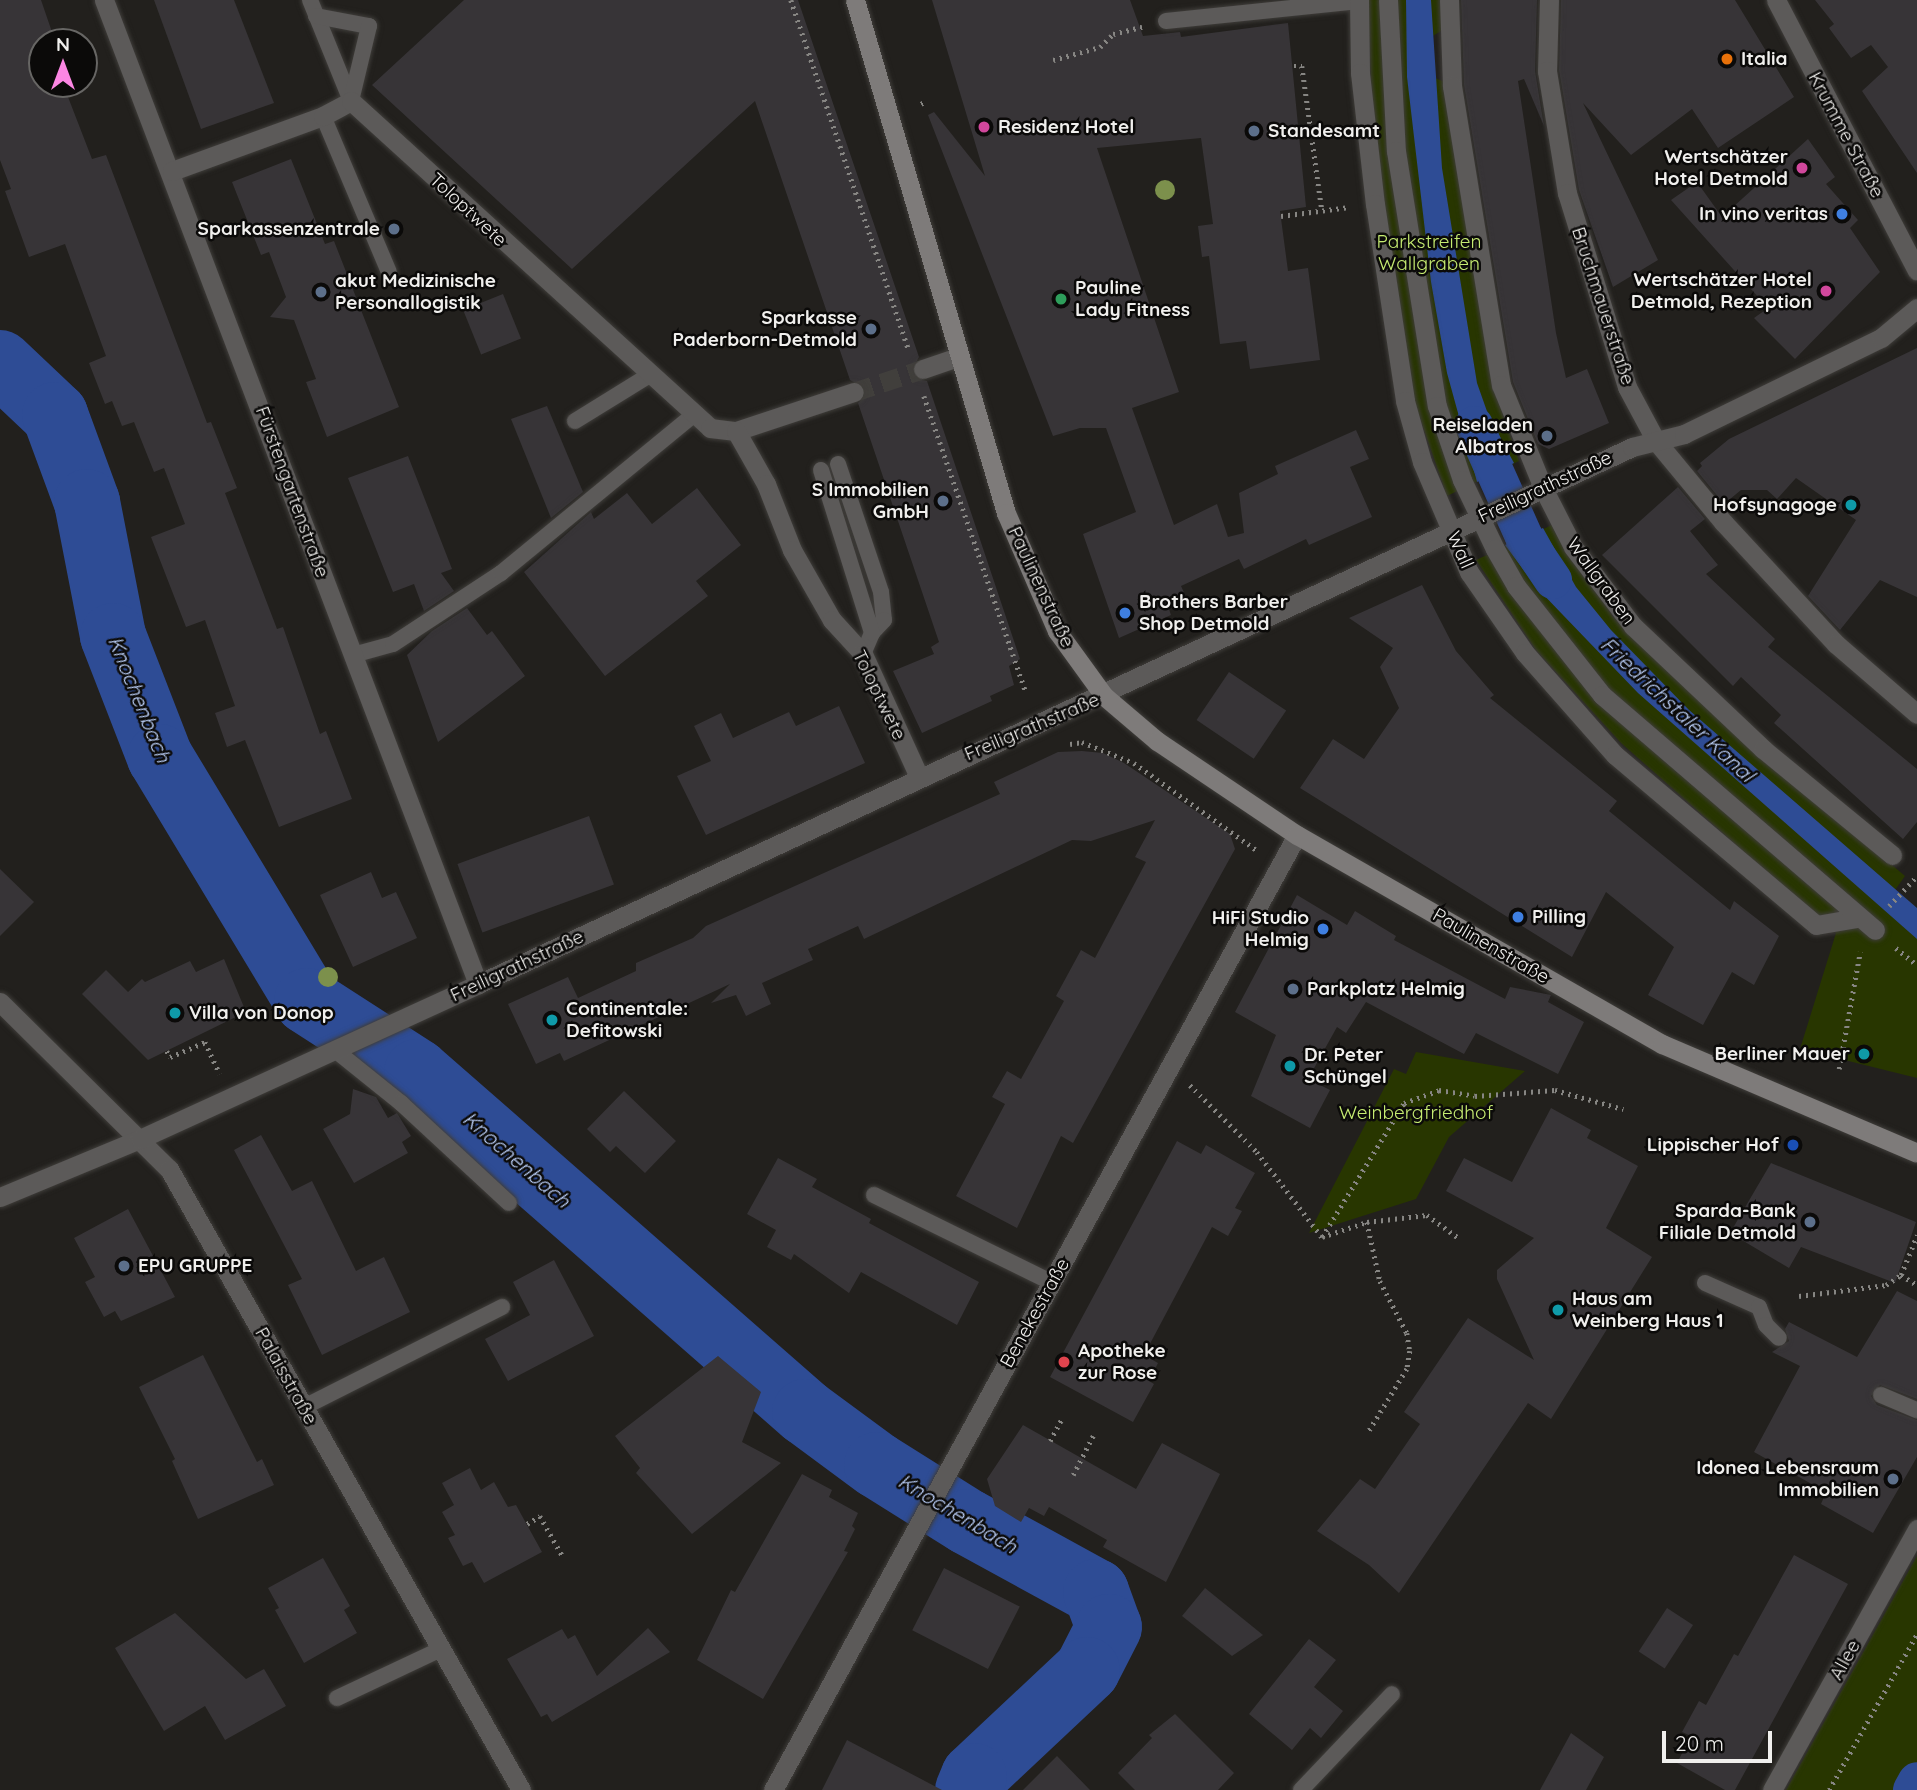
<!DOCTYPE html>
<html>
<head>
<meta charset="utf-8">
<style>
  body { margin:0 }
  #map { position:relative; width:1917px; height:1790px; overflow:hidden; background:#22201d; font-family:Quicksand,sans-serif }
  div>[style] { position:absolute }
  .green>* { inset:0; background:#283600 }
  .water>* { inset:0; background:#2e4c95 }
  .canal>* { height:38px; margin:-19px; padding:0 19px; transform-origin:19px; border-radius:19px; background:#2e4c95 }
  .river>* { height:66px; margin:-33px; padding:0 33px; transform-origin:33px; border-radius:33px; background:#2e4c95 }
  .building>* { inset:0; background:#373437; transform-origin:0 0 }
  .minor-tunnel>* { height:19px; margin-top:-9.5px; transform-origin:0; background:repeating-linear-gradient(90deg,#413f3c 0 19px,transparent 0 29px) }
  .path>* { height:4.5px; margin-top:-2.25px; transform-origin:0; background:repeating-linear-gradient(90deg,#878683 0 2px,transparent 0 7px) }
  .roads { filter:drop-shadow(0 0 2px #3f3d3a) drop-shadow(0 0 2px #3f3d3a) }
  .service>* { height:16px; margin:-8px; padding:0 8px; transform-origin:8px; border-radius:8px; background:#5c5a59 }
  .minor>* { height:19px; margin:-9.5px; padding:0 9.5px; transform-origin:9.5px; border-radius:9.5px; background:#5c5a59 }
  .secondary>* { height:19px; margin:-9.5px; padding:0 9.5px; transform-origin:9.5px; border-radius:9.5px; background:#7e7b7a }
  .trees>* { width:20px; height:20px; margin:-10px; border-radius:50%; background:#7c904c }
  .dots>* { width:19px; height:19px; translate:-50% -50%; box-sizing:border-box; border:4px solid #0b0a09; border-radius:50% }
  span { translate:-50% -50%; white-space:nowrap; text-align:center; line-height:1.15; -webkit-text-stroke:5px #0b0a09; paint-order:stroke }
  .poi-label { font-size:19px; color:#f0efed; font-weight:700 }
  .left { translate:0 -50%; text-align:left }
  .right { translate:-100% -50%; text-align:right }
  .street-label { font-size:19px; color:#f0efed }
  .park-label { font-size:19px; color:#c6ec72 }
  .water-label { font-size:21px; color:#b8ccf5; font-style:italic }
  .north { position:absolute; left:28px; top:28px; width:70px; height:70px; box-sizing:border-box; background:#0b0a09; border:2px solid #676664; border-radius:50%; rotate:0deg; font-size:19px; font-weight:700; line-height:28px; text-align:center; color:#f0efed }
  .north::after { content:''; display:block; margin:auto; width:24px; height:32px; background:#fc86e3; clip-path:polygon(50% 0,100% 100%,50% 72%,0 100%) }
  .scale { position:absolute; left:1662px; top:1731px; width:110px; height:32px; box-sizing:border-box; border:4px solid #f0efed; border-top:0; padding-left:9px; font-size:21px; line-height:24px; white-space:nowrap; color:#f0efed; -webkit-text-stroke:5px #0b0a09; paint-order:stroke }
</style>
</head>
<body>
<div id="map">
  <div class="green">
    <div style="clip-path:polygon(1368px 0,1442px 0,1441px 31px,1431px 37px,1435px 78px,1445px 82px,1492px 384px,1519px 461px,1447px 496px,1415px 404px,1388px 260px,1371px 88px)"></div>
    <div style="clip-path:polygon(1552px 525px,1613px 617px,1702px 704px,1905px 876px,1895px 890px,1917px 908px,1917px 1078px,1800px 1049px,1836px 933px,1621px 743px,1536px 650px,1476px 560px)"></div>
    <div style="clip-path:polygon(1416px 1052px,1525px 1071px,1449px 1137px,1416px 1199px,1309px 1233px,1394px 1069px,1406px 1074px)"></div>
    <div style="clip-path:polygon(1917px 1556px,1917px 1790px,1786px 1790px)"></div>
  </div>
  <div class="water">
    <div style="clip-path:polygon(1406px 0,1431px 0,1442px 168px,1477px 383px,1489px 417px,1514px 463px,1477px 482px,1447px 373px,1431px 282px,1407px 77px)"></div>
    <div style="clip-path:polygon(1543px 528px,1576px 587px,1611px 630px,1689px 710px,1917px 908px,1917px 939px,1638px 693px,1537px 588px,1505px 545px)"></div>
  </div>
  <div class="canal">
    <div style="left:1474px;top:425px;width:123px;rotate:65.9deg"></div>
    <div style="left:1524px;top:537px;width:52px;rotate:56deg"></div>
    <div style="left:1912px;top:1790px;width:10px;rotate:-61deg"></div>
  </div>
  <div class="river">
    <div style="left:0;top:363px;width:76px;rotate:43.4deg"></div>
    <div style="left:55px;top:415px;width:93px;rotate:69.8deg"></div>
    <div style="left:87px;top:502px;width:136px;rotate:79deg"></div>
    <div style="left:113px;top:636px;width:130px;rotate:68.8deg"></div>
    <div style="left:160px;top:757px;width:285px;rotate:58.9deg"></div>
    <div style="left:307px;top:1001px;width:131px;rotate:32.8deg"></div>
    <div style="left:417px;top:1072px;width:516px;rotate:41.23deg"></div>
    <div style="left:805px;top:1412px;width:89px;rotate:36.4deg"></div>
    <div style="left:877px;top:1465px;width:107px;rotate:32.1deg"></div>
    <div style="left:968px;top:1522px;width:146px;rotate:28.7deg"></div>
    <div style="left:1096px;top:1592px;width:37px;rotate:70deg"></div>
    <div style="left:1109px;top:1627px;width:48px;rotate:117.1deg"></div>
    <div style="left:1087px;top:1670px;width:155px;rotate:136.8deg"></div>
    <div style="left:974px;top:1776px;width:15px;rotate:113deg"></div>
  </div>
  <div class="building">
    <div style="clip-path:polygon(0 0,41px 0,52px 32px,42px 36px,42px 84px,63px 84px,92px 159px,106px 155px,207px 423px,211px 422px,237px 488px,225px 493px,277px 629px,283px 627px,320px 734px,326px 731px,352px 799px,279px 827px,245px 740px,227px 747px,215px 713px,235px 706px,205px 620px,186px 627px,151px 537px,185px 524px,164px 468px,154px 472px,134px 422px,122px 426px,112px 401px,105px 404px,89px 363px,106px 356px,65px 244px,29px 257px,5px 191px,11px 189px,0 160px)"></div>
    <div style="clip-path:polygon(154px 0,234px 0,274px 103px,201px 129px)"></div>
    <div style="clip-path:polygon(464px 0,798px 0,919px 357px,911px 372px,916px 379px,927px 381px,1020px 659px,1009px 666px,1014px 685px,990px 696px,992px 701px,922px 733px,893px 671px,934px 654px,931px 647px,939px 642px,858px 403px,866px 395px,865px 388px,850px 380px,755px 101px,572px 269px,372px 85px)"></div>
    <div style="clip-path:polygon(932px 0,1130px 0,1143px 36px,1180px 32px,1181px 37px,1288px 23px,1306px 207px,1280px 211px,1288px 271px,1308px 268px,1320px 360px,1250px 369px,1246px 341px,1220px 344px,1209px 256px,1202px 257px,1198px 226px,1213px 224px,1201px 138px,1097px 148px,1179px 392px,1132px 408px,1174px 525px,1217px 504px,1228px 537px,1244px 533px,1239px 493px,1278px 474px,1275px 466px,1356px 430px,1369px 459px,1350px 467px,1372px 517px,1309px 545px,1306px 539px,1244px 569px,1239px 559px,1181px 586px,1187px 599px,1169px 609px,1171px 615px,1119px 638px,1083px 534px,1136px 512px,1106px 428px,1080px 428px,1053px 436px,928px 115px,934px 112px,985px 176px)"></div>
    <div style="clip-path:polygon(1461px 0,1537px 0,1535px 71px,1544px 126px,1524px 79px,1518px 81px,1556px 333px,1566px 378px,1587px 369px,1609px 423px,1549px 449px,1538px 444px,1513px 382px,1464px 85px)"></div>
    <div style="clip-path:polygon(1561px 0,1735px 0,1794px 97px,1718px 148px,1692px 109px,1631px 155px,1583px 103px,1658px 260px,1613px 287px,1579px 190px,1559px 70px)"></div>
    <div style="clip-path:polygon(1815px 0,1917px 0,1917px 173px,1862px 91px,1888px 67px,1871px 45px,1851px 58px,1829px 28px,1834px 24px)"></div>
    <div style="clip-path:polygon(1808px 139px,1835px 177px,1826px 184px,1858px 220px,1850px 228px,1880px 272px,1795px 359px,1754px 318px,1768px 308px,1671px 200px,1697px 182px,1722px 217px)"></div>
    <div style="clip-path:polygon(291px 159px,325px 244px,334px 241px,399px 407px,327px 437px,306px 382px,316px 379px,294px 320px,270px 317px,286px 297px,269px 252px,261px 255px,232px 182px)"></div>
    <div style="left:503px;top:294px;width:48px;height:43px;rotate:68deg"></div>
    <div style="clip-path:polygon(1917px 348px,1917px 597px,1880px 580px,1840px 630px,1808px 596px,1856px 520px,1796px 478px,1777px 499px,1767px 490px,1741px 490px,1724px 504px,1697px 471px,1702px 466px,1700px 463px,1729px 439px)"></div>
    <div style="clip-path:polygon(547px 406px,583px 492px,551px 518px,511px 419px)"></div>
    <div style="clip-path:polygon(408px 456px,452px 569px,441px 573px,454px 591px,424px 611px,414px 584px,393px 592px,348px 478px)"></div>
    <div style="clip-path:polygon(1678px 487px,1705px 519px,1690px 531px,1718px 565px,1706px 574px,1775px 639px,1768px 647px,1917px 769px,1917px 822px,1903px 839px,1774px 723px,1781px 715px,1741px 677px,1733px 686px,1602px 555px)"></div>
    <div style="clip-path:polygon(697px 488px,741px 545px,696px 581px,708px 596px,605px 676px,524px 572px,591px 512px,594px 519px,627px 493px,652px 524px)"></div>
    <div style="clip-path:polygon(1422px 585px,1456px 651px,1494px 695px,1490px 698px,1617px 801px,1609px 811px,1730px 910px,1734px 901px,1779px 936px,1754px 985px,1732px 972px,1703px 1025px,1648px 995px,1674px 947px,1606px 892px,1572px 957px,1300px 788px,1333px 739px,1364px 759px,1399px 708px,1380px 667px,1393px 648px,1349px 618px)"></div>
    <div style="clip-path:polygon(467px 608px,487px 635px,492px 631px,525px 676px,438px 742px,407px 655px,432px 631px)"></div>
    <div style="left:1229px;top:672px;width:69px;height:58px;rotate:34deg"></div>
    <div style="clip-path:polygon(839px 706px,865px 763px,706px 835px,677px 776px,711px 761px,694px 726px,721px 713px,733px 738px,789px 712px,796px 726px)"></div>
    <div style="clip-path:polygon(1082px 751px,1103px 753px,1124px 763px,1230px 834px,1235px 849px,1073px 1143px,1061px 1136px,1017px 1228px,956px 1196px,1005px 1104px,992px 1097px,1007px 1071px,1021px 1079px,1064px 1001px,1056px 996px,1081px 950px,1095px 958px,1146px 862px,1135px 857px,1155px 820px,1091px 841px,1072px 840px,864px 939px,858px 926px,808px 949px,813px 960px,762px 983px,771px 1004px,746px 1016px,736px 995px,711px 1003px,730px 984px,564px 1061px,560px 1053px,536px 1064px,508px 1004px,568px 977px,578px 998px,636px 971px,636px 963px,693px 938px,706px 926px,1000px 794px,994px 782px,1058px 752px)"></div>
    <div style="left:589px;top:816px;width:73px;height:140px;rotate:70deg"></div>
    <div style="clip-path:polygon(0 869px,34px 902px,0 936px)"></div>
    <div style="clip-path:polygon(371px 872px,382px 898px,396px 892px,417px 938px,353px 967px,320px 895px)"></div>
    <div style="clip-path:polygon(1297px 895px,1347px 925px,1355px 911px,1396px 936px,1394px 940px,1505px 999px,1510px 987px,1551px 995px,1548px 1002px,1584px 1022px,1558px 1074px,1476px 1033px,1464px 1054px,1366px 1002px,1346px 1033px,1337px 1027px,1308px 1079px,1330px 1090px,1310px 1128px,1251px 1096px,1276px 1035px,1235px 1012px)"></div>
    <div style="clip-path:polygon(224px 959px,246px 1012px,148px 1060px,82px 994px,106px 970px,128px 992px,142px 979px,145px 982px,190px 961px,196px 972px)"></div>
    <div style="clip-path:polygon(353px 1089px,376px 1097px,388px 1118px,397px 1113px,411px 1136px,402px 1142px,408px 1153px,354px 1183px,323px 1129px,350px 1114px)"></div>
    <div style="clip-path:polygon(624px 1091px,676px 1141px,645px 1173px,616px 1146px,610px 1152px,587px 1129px)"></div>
    <div style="clip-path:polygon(1551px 1108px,1591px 1130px,1587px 1138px,1638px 1166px,1606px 1228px,1652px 1257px,1551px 1419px,1528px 1403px,1399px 1593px,1369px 1565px,1317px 1531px,1360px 1479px,1375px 1489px,1420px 1424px,1404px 1412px,1468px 1318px,1534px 1360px,1497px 1279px,1497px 1270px,1534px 1238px,1446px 1191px,1464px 1158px,1512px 1182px)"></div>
    <div style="clip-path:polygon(261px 1135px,292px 1191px,312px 1181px,356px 1271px,384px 1257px,410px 1312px,322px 1355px,288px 1285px,302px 1279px,234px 1150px)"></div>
    <div style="clip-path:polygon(1177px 1141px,1201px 1154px,1206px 1145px,1255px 1173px,1235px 1208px,1242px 1211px,1228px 1236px,1212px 1227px,1144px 1355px,1158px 1363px,1149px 1381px,1154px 1384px,1133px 1422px,1050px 1377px)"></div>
    <div style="clip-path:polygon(778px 1158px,817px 1179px,812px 1187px,871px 1219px,869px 1223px,979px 1282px,957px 1325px,861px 1272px,849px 1293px,794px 1254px,791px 1260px,767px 1247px,776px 1230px,747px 1214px)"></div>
    <div style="clip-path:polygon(1771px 1163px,1916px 1222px,1895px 1283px,1801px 1247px,1789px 1268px,1730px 1233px)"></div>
    <div style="clip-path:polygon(128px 1209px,175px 1297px,121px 1321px,115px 1311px,104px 1317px,85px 1282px,95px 1277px,74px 1238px)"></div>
    <div style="clip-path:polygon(554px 1260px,594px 1336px,508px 1381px,485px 1339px,530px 1315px,513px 1282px)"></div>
    <div style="clip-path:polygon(1897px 1291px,1917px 1301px,1917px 1399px,1880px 1385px,1871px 1396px,1877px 1405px,1917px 1420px,1917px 1457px,1873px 1533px,1821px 1504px,1826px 1492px,1754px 1452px,1800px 1366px,1772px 1352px,1789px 1341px,1785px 1329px,1789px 1322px,1857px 1357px)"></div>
    <div style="clip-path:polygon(203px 1355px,257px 1462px,262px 1459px,274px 1485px,198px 1519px,172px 1461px,175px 1459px,139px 1387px)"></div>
    <div style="clip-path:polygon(718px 1356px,761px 1392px,742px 1442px,781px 1463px,692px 1534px,636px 1473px,640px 1468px,615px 1436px)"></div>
    <div style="clip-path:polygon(1023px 1425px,1136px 1489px,1162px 1443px,1220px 1474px,1166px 1582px,1103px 1547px,1107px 1540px,1049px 1507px,1044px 1516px,1029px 1508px,1021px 1522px,995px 1506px,987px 1479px)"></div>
    <div style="clip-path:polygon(470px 1468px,481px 1490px,494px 1482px,508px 1507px,516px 1505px,542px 1552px,484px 1583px,472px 1562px,463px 1566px,448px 1538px,455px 1535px,442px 1512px,454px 1505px,442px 1483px)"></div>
    <div style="clip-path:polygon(802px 1474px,832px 1490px,829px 1497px,858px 1513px,852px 1526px,855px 1529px,844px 1551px,848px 1552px,763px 1699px,697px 1660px,731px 1590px,735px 1592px)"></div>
    <div style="clip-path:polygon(1794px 1555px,1848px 1584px,1735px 1790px,1725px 1790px,1677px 1763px,1691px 1736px,1682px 1732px,1699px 1701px,1706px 1705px,1734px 1654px,1738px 1656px)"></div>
    <div style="clip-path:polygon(323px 1558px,350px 1606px,344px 1610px,357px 1633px,304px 1663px,275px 1610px,279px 1608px,268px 1588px)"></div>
    <div style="left:944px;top:1568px;width:85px;height:70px;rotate:27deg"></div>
    <div style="clip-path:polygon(1205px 1588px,1263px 1635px,1232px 1656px,1182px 1616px)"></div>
    <div style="left:1667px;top:1608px;width:31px;height:52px;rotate:33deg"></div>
    <div style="clip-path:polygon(175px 1613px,246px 1679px,264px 1669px,286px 1706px,225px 1740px,205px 1706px,164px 1731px,115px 1648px)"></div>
    <div style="clip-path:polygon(648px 1628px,670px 1652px,552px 1722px,547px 1714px,541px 1717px,507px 1659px,562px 1629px,568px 1639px,575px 1635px,597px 1676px)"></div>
    <div style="clip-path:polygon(1309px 1639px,1336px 1660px,1314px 1687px,1343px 1711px,1321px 1738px,1310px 1728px,1292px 1750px,1249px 1714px)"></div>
    <div style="clip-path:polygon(1175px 1714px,1234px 1773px,1218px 1790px,1135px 1790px,1118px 1773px,1152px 1738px,1149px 1735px)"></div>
    <div style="clip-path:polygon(1571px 1733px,1604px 1757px,1586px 1790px,1540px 1790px)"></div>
    <div style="clip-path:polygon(847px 1740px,942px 1790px,822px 1790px)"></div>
    <div style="clip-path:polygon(1057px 1756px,1090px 1790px,1023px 1790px)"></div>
  </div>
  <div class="minor-tunnel">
    <div style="left:854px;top:392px;width:73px;rotate:-18.4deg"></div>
  </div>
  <div class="path">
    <div style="left:791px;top:0;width:367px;rotate:71.4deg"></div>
    <div style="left:1053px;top:60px;width:49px;rotate:-15.5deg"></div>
    <div style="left:1100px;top:47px;width:18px;rotate:-45deg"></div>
    <div style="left:1113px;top:34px;width:30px;rotate:-14deg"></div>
    <div style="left:1294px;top:66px;width:8px"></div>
    <div style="left:1302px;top:66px;width:145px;rotate:82.1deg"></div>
    <div style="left:921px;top:104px;width:6px;rotate:-31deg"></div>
    <div style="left:1281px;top:216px;width:69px;rotate:-7.5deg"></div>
    <div style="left:924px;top:396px;width:314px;rotate:71deg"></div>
    <div style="left:1070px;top:744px;width:12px;rotate:-9deg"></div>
    <div style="left:1082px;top:742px;width:56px;rotate:22deg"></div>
    <div style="left:1134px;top:763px;width:152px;rotate:35.4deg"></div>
    <div style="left:1889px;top:906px;width:41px;rotate:-47deg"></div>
    <div style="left:1896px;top:948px;width:27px;rotate:39deg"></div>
    <div style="left:167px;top:1051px;width:7px;rotate:63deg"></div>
    <div style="left:170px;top:1057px;width:38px;rotate:-23deg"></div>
    <div style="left:205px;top:1042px;width:35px;rotate:65deg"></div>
    <div style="left:1839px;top:1069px;width:119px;rotate:-79.8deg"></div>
    <div style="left:1190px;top:1085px;width:95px;rotate:45deg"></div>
    <div style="left:1257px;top:1152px;width:107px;rotate:52.6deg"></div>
    <div style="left:1322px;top:1237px;width:157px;rotate:-58.5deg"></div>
    <div style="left:1404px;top:1103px;width:37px;rotate:-20deg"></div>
    <div style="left:1439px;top:1090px;width:36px;rotate:9deg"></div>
    <div style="left:1475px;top:1096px;width:80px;rotate:-4.3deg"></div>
    <div style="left:1555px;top:1090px;width:71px;rotate:15.6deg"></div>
    <div style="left:1367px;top:1222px;width:60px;rotate:77.6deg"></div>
    <div style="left:1380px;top:1281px;width:59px;rotate:62.6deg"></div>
    <div style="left:1407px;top:1333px;width:18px;rotate:81deg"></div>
    <div style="left:1410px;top:1351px;width:18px;rotate:99deg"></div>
    <div style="left:1407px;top:1369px;width:73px;rotate:121.5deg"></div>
    <div style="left:1322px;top:1237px;width:47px;rotate:-18.4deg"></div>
    <div style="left:1367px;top:1222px;width:60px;rotate:-6.7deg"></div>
    <div style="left:1427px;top:1215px;width:39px;rotate:36deg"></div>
    <div style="left:1901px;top:1275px;width:19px;rotate:32deg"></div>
    <div style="left:1799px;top:1296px;width:88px;rotate:-7.2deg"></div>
    <div style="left:1886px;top:1285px;width:18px;rotate:-34deg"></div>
    <div style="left:1901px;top:1275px;width:43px;rotate:-68.2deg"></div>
    <div style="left:1050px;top:1441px;width:24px;rotate:-62deg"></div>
    <div style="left:1073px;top:1475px;width:44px;rotate:-62.9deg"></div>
    <div style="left:527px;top:1524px;width:15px;rotate:-32deg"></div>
    <div style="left:540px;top:1516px;width:45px;rotate:60.6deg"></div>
    <div style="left:1829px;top:1790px;width:179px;rotate:-60.6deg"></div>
  </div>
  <div class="roads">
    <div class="service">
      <div style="left:310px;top:0;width:109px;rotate:67.9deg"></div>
      <div style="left:316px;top:16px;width:54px;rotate:10.7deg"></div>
      <div style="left:369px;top:26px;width:77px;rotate:103.5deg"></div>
      <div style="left:1166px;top:21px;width:194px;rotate:-5.9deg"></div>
      <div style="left:323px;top:116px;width:169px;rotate:67.1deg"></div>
      <div style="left:575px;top:421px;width:86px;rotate:-31.7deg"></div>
      <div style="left:838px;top:464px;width:135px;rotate:71.4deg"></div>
      <div style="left:881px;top:592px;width:28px;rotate:84deg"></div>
      <div style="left:884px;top:620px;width:18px;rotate:133deg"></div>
      <div style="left:872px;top:633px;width:23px;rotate:113deg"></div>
      <div style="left:821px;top:470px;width:171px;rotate:72.6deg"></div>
      <div style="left:353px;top:655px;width:41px;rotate:-15.4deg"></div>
      <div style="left:393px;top:644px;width:129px;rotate:-33.3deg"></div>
      <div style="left:501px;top:573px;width:247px;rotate:-39.4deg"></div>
      <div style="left:335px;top:1050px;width:85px;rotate:38.8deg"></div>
      <div style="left:401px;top:1103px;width:147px;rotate:42.8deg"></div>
      <div style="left:874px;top:1195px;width:197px;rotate:26.2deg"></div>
      <div style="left:1705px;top:1283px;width:59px;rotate:24deg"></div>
      <div style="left:1759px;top:1307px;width:19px;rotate:69deg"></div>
      <div style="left:1766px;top:1325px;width:18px;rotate:45deg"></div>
      <div style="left:1881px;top:1395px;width:39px;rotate:23deg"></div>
      <div style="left:304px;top:1407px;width:222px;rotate:-26.8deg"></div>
      <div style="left:337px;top:1698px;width:115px;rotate:-25.2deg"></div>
      <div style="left:1301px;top:1790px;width:132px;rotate:-46.5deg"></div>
    </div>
    <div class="minor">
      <div style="left:104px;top:0;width:1053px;rotate:69.19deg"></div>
      <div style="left:1359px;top:0;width:73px;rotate:89.2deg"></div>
      <div style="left:1360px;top:73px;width:132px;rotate:83.5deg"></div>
      <div style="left:1375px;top:204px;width:199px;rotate:81.3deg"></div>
      <div style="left:1405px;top:401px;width:63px;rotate:74.4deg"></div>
      <div style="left:1422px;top:462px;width:120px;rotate:66.9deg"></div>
      <div style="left:1469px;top:572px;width:98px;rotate:55.3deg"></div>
      <div style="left:1525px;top:653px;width:136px;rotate:48.6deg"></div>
      <div style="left:1615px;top:755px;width:263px;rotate:40.2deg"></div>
      <div style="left:1816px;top:925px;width:42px;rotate:-9.7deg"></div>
      <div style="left:1388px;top:0;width:151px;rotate:87deg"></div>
      <div style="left:1396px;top:151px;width:258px;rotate:80.9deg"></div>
      <div style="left:1437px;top:406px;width:78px;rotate:71.3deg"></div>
      <div style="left:1462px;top:480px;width:76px;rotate:64.4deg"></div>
      <div style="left:1495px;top:549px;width:43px;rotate:60.4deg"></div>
      <div style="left:1516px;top:586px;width:139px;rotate:51.7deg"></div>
      <div style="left:1602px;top:695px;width:360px;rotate:40.7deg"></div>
      <div style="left:1449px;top:0;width:86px;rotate:88deg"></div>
      <div style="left:1452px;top:86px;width:303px;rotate:80.7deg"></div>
      <div style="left:1501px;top:385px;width:111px;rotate:67.8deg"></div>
      <div style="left:1543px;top:488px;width:66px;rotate:63deg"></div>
      <div style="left:1573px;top:547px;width:99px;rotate:52.8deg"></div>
      <div style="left:1633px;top:626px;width:179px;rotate:43.4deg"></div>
      <div style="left:1763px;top:749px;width:167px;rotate:39.4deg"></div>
      <div style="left:1549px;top:0;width:71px;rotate:91.6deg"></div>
      <div style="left:1547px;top:71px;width:124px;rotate:80.7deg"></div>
      <div style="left:1567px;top:193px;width:203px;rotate:72.8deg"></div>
      <div style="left:1627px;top:387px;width:61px;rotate:61.8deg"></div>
      <div style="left:1656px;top:441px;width:105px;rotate:50.4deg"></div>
      <div style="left:1723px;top:522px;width:166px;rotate:47.2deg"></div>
      <div style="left:1836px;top:644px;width:107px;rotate:40.8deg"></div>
      <div style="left:1776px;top:0;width:305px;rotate:62.5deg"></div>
      <div style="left:172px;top:171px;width:161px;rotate:-20deg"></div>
      <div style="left:323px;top:116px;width:32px;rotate:-28deg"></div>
      <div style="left:351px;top:101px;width:486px;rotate:42.3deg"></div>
      <div style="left:710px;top:428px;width:26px;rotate:7deg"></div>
      <div style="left:736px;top:431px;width:124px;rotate:-18.3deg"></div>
      <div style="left:923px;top:369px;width:37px;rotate:-19deg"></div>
      <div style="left:736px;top:431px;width:61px;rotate:60.5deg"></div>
      <div style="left:766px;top:484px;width:71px;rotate:68.5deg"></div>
      <div style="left:792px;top:550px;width:81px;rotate:60.3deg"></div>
      <div style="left:832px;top:620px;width:46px;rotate:47.6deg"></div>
      <div style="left:863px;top:654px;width:135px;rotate:65.5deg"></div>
      <div style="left:0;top:1002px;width:238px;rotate:44.7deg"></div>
      <div style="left:169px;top:1169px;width:714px;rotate:60.45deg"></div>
      <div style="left:0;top:1197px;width:152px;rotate:-22.5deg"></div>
      <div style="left:140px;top:1139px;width:372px;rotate:-24.6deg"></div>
      <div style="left:478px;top:984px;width:1273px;rotate:-24.95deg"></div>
      <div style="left:1632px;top:447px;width:54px;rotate:-14deg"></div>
      <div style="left:1684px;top:434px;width:219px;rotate:-26deg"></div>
      <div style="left:1881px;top:338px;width:47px;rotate:-39.8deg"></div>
      <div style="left:773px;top:1790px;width:1089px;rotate:-61.25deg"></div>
      <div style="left:1772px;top:1790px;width:299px;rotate:-60.9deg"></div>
    </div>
    <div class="secondary">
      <div style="left:855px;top:0;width:535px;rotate:73.6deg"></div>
      <div style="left:1006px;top:513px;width:129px;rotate:66.6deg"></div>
      <div style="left:1057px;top:631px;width:80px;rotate:54.1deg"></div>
      <div style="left:1104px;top:696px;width:70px;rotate:40.3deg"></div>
      <div style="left:1157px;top:741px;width:169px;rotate:33.9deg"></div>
      <div style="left:1297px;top:835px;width:421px;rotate:29.8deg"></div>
      <div style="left:1662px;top:1044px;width:277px;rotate:23.1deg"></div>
    </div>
  </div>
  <div class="trees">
    <div style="left:1165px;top:190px"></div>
    <div style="left:328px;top:977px"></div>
  </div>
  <div class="dots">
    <div style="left:1727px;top:59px;background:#e8710a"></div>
    <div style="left:984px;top:127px;background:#d1479c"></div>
    <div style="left:1254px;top:131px;background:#5c6f8a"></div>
    <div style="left:1802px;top:168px;background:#d1479c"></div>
    <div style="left:1842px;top:214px;background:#3f7fe0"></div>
    <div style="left:394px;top:229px;background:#5c6f8a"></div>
    <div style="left:1826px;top:291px;background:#d1479c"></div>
    <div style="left:321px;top:292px;background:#5c6f8a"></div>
    <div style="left:1061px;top:299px;background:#2e9e5b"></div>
    <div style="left:871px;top:329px;background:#5c6f8a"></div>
    <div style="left:1547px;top:436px;background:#5c6f8a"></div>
    <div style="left:943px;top:501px;background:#5c6f8a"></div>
    <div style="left:1851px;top:505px;background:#0f9aa8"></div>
    <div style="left:1125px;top:613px;background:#3f7fe0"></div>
    <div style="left:1518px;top:917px;background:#3f7fe0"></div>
    <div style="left:1323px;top:929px;background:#3f7fe0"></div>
    <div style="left:1293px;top:989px;background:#5c6f8a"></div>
    <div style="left:175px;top:1013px;background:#0f9aa8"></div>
    <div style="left:552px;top:1020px;background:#0f9aa8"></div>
    <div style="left:1864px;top:1054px;background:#0f9aa8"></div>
    <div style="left:1290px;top:1066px;background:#0f9aa8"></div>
    <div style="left:1793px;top:1145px;background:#1a4fb4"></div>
    <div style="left:1810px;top:1222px;background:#5c6f8a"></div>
    <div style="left:124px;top:1266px;background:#5c6f8a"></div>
    <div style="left:1558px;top:1310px;background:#0f9aa8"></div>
    <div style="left:1064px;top:1362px;background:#e0444e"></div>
    <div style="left:1893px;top:1479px;background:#5c6f8a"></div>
  </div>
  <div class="poi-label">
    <span class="left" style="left:1741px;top:59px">Italia</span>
    <span class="left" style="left:998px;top:127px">Residenz Hotel</span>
    <span class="left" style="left:1268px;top:131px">Standesamt</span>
    <span class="right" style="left:1788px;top:168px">Wertschätzer<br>Hotel Detmold</span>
    <span class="right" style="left:1828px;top:214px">In vino veritas</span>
    <span class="right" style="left:380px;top:229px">Sparkassenzentrale</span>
    <span class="right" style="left:1812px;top:291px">Wertschätzer Hotel<br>Detmold, Rezeption</span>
    <span class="left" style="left:335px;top:292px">akut Medizinische<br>Personallogistik</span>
    <span class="left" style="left:1075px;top:299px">Pauline<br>Lady Fitness</span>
    <span class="right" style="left:857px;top:329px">Sparkasse<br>Paderborn-Detmold</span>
    <span class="right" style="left:1533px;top:436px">Reiseladen<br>Albatros</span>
    <span class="right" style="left:929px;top:501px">S Immobilien<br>GmbH</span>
    <span class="right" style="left:1837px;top:505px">Hofsynagoge</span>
    <span class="left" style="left:1139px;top:613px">Brothers Barber<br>Shop Detmold</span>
    <span class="left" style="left:1532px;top:917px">Pilling</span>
    <span class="right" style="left:1309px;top:929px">HiFi Studio<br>Helmig</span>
    <span class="left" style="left:1307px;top:989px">Parkplatz Helmig</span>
    <span class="left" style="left:566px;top:1020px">Continentale:<br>Defitowski</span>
    <span class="left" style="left:189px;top:1013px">Villa von Donop</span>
    <span class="right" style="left:1850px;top:1054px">Berliner Mauer</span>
    <span class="left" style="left:1304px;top:1066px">Dr. Peter<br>Schüngel</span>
    <span class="right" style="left:1779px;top:1145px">Lippischer Hof</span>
    <span class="right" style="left:1796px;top:1222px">Sparda-Bank<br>Filiale Detmold</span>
    <span class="left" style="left:138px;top:1266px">EPU GRUPPE</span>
    <span class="left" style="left:1572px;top:1310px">Haus am<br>Weinberg Haus 1</span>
    <span class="left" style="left:1078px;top:1362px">Apotheke<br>zur Rose</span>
    <span class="right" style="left:1879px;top:1479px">Idonea Lebensraum<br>Immobilien</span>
  </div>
  <div class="street-label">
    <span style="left:1846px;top:135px;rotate:62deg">Krumme Straße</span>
    <span style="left:468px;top:210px;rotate:43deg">Toloptwete</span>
    <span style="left:1603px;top:306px;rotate:72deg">Bruchmauerstraße</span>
    <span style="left:1545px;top:487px;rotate:-25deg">Freiligrathstraße</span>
    <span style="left:292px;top:492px;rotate:70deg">Fürstengartenstraße</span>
    <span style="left:1460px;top:550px;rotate:66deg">Wall</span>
    <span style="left:1601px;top:581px;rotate:54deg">Wallgraben</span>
    <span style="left:1041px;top:587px;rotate:65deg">Paulinenstraße</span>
    <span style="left:879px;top:695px;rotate:64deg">Toloptwete</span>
    <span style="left:1032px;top:727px;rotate:-23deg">Freiligrathstraße</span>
    <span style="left:1491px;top:946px;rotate:30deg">Paulinenstraße</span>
    <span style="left:517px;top:966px;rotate:-25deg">Freiligrathstraße</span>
    <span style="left:1035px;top:1313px;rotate:-61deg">Benekestraße</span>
    <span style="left:286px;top:1376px;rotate:61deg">Palaisstraße</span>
    <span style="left:1845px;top:1660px;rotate:-61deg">Allee</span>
  </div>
  <div class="park-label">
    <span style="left:1429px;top:253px">Parkstreifen<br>Wallgraben</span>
    <span style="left:1416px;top:1113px">Weinbergfriedhof</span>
  </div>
  <div class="water-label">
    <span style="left:140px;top:699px;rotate:68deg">Knochenbach</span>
    <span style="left:1678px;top:709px;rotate:43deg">Friedrichstaler Kanal</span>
    <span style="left:517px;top:1159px;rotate:41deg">Knochenbach</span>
    <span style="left:958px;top:1513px;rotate:31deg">Knochenbach</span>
  </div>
  <div class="north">N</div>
  <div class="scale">20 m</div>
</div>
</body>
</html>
